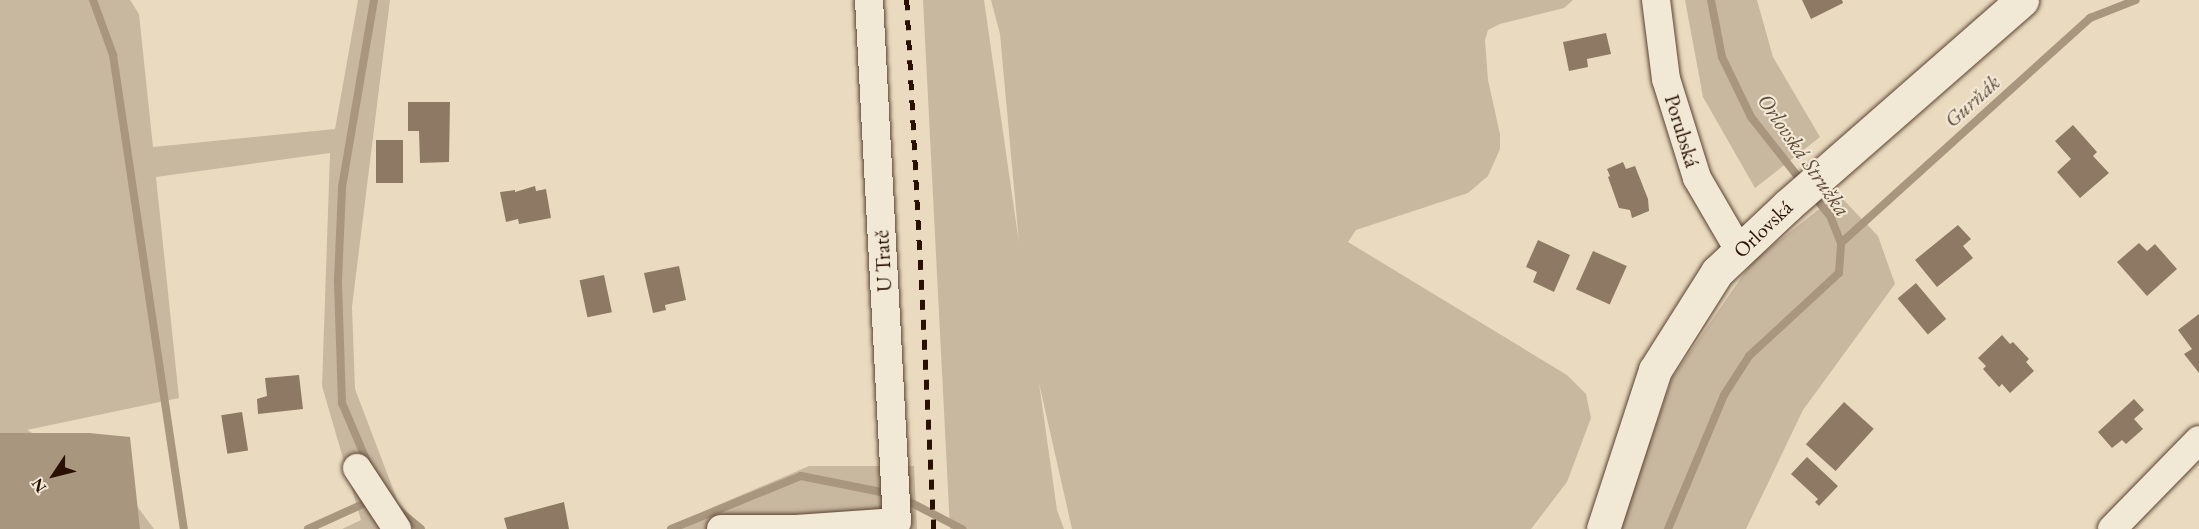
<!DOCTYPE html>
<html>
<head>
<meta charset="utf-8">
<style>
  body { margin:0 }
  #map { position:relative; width:2199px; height:529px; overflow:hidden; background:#eadbc0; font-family:"EB Garamond",serif }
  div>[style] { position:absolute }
  .green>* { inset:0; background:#c9b8a0 }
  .water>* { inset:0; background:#a9967f }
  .stream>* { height:8px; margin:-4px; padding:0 4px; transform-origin:4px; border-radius:4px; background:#a9967f }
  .building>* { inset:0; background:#8e7a64; transform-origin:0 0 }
  .roads { filter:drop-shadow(0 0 2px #5a4331) drop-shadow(0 0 2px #5a4331) }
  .street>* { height:28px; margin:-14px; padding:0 14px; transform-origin:14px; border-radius:14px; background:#f1e8d6 }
  .secondary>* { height:33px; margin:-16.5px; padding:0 16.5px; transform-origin:16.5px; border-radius:16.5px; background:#f1e8d6 }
  .rail>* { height:4.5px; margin-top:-2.25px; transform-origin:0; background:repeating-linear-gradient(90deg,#2a1001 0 10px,transparent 0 20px) }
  span { translate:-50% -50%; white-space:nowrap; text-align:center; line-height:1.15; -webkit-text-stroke:4.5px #f1e8d6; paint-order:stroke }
  .street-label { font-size:21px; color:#2a1001 }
  .water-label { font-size:22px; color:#634c3a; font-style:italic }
  .north { position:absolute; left:24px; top:445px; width:60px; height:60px; -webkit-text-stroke:4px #f1e8d6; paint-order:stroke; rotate:235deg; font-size:16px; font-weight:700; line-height:24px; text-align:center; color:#2a1001 }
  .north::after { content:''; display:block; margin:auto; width:21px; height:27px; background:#2a1001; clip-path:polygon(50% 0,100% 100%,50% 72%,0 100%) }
</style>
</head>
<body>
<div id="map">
  <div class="green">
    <div style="clip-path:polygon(0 0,130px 0,139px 14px,153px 147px,335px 129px,358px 0,390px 0,352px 307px,355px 389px,398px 502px,424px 529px,342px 529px,361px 520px,322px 386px,330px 153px,156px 177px,179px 398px,27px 430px,122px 486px,154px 529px,0 529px)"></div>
    <div style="clip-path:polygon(923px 0,984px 0,1019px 243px,1000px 34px,991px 0,1573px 0,1564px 8px,1500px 24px,1488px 30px,1485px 40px,1488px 80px,1500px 134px,1500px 149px,1488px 176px,1468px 193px,1356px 230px,1348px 242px,1567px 375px,1586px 394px,1591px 418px,1567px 482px,1531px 529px,1072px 529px,1039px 383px,1057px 510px,1064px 529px,950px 529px)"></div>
    <div style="clip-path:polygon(1685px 0,1757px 0,1773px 57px,1820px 137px,1755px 188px,1703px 97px)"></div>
    <div style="clip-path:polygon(1838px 194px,1878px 236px,1895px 284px,1803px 410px,1746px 529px,1620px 529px,1672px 378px,1752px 262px)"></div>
    <div style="clip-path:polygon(809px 466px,914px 466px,917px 529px,669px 529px,711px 508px)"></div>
  </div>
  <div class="water">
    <div style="clip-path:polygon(0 433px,89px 433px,130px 437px,140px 529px,0 529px)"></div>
  </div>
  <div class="stream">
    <div style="left:93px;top:0;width:59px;rotate:70deg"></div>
    <div style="left:113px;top:55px;width:479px;rotate:81.5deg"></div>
    <div style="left:1711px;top:0;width:58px;rotate:79.1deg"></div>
    <div style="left:1722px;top:57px;width:67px;rotate:64.2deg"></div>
    <div style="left:1751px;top:117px;width:84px;rotate:51.8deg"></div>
    <div style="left:1841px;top:243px;width:336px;rotate:-42.1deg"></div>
    <div style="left:2090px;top:18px;width:49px;rotate:-21.4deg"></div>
    <div style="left:368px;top:464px;width:66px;rotate:-113.1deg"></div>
    <div style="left:342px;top:403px;width:123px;rotate:-91.9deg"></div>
    <div style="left:338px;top:280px;width:93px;rotate:-87.5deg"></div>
    <div style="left:342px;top:187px;width:190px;rotate:-80.3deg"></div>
    <div style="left:902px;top:498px;width:68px;rotate:27.3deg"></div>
    <div style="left:399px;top:511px;width:28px;rotate:39deg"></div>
    <div style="left:308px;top:529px;width:70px;rotate:-24.4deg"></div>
    <div style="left:671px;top:529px;width:140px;rotate:-22.2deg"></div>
    <div style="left:801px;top:476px;width:92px;rotate:11.3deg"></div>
    <div style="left:1668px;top:529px;width:145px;rotate:-67.3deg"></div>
    <div style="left:1724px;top:395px;width:46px;rotate:-57.3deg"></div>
    <div style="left:1749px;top:356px;width:122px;rotate:-42.7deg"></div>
    <div style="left:1839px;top:273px;width:30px;rotate:-86deg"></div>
    <div style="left:1841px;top:243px;width:29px;rotate:-112deg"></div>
    <div style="left:1830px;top:216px;width:28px;rotate:-129deg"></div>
  </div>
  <div class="building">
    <div style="clip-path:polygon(1802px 0,1842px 0,1843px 3px,1811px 19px)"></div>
    <div style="clip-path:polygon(1606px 33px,1611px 54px,1587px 59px,1588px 67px,1569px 71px,1563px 42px)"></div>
    <div style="clip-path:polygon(408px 102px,450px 102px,449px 162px,420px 163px,419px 131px,408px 131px)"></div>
    <div style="clip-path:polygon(2073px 125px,2097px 152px,2093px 156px,2109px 173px,2080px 198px,2057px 172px,2071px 159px,2055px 141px)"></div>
    <div style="left:376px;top:140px;width:27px;height:43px"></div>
    <div style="clip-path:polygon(1623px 162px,1626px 169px,1635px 166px,1648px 199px,1649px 211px,1632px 218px,1630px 210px,1619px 208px,1608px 177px,1610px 176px,1607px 169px)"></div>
    <div style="clip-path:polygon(535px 186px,536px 191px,546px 189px,551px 218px,519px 224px,518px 219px,506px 222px,500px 192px,515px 190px,515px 192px)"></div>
    <div style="clip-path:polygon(1958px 225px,1971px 239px,1963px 246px,1973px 258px,1937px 287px,1915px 260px)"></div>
    <div style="clip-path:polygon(1538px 240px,1570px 255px,1554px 292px,1533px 282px,1537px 272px,1526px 267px)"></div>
    <div style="clip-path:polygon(2139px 243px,2147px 251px,2155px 244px,2177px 269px,2147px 296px,2117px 262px)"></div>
    <div style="left:1593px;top:251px;width:37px;height:42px;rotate:24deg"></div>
    <div style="clip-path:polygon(679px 266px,686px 300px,665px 305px,666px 310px,653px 313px,644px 273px)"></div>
    <div style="left:604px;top:275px;width:38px;height:25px;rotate:78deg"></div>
    <div style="left:1916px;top:283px;width:47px;height:24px;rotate:50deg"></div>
    <div style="clip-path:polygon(2199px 314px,2199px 373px,2184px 354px,2192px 349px,2178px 330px)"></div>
    <div style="clip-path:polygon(2002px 335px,2010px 344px,2013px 342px,2029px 359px,2026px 362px,2034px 371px,2010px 393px,2002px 384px,1999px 387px,1983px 369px,1986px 366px,1978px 358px)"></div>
    <div style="clip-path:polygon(299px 375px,303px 409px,258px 414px,257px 399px,267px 396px,265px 378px)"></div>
    <div style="clip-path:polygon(2134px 399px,2144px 410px,2134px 419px,2143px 429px,2126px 444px,2122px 440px,2112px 448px,2098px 432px)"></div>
    <div style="left:1844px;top:402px;width:40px;height:57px;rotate:42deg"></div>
    <div style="left:242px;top:412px;width:39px;height:21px;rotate:81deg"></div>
    <div style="clip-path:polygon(1807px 457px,1838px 486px,1819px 506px,1815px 502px,1818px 499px,1791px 474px)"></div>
    <div style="clip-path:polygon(564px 502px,569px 529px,507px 529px,504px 518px)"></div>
  </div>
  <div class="roads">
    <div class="street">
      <div style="left:1656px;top:0;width:80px;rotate:82.8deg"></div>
      <div style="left:1666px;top:79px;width:104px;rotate:72.6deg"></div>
      <div style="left:1697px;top:178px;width:86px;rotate:59.8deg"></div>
      <div style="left:357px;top:468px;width:73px;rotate:56.7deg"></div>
      <div style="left:721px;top:529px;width:75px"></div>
      <div style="left:796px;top:529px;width:101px;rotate:-4deg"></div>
      <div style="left:897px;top:522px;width:523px;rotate:-93.07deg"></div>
      <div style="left:2112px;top:529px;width:124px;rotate:-45.7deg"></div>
    </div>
    <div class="secondary">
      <div style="left:1603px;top:529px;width:167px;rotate:-71.9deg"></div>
      <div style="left:1655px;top:370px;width:116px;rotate:-57.7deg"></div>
      <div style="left:1717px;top:272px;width:98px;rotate:-43.3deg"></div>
      <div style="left:1788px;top:205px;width:311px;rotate:-41.2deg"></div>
    </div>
  </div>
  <div class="rail">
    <div style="left:907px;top:0;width:530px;rotate:87.08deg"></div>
  </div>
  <div class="street-label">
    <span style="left:1682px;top:131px;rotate:73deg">Porubská</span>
    <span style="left:1763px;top:229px;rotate:-44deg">Orlovská</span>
    <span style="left:883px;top:261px;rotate:-93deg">U Tratě</span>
  </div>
  <div class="water-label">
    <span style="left:1972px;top:101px;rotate:-42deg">Gurňák</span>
    <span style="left:1804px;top:155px;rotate:55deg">Orlovská Stružka</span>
  </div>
  <div class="north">N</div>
</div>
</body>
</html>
